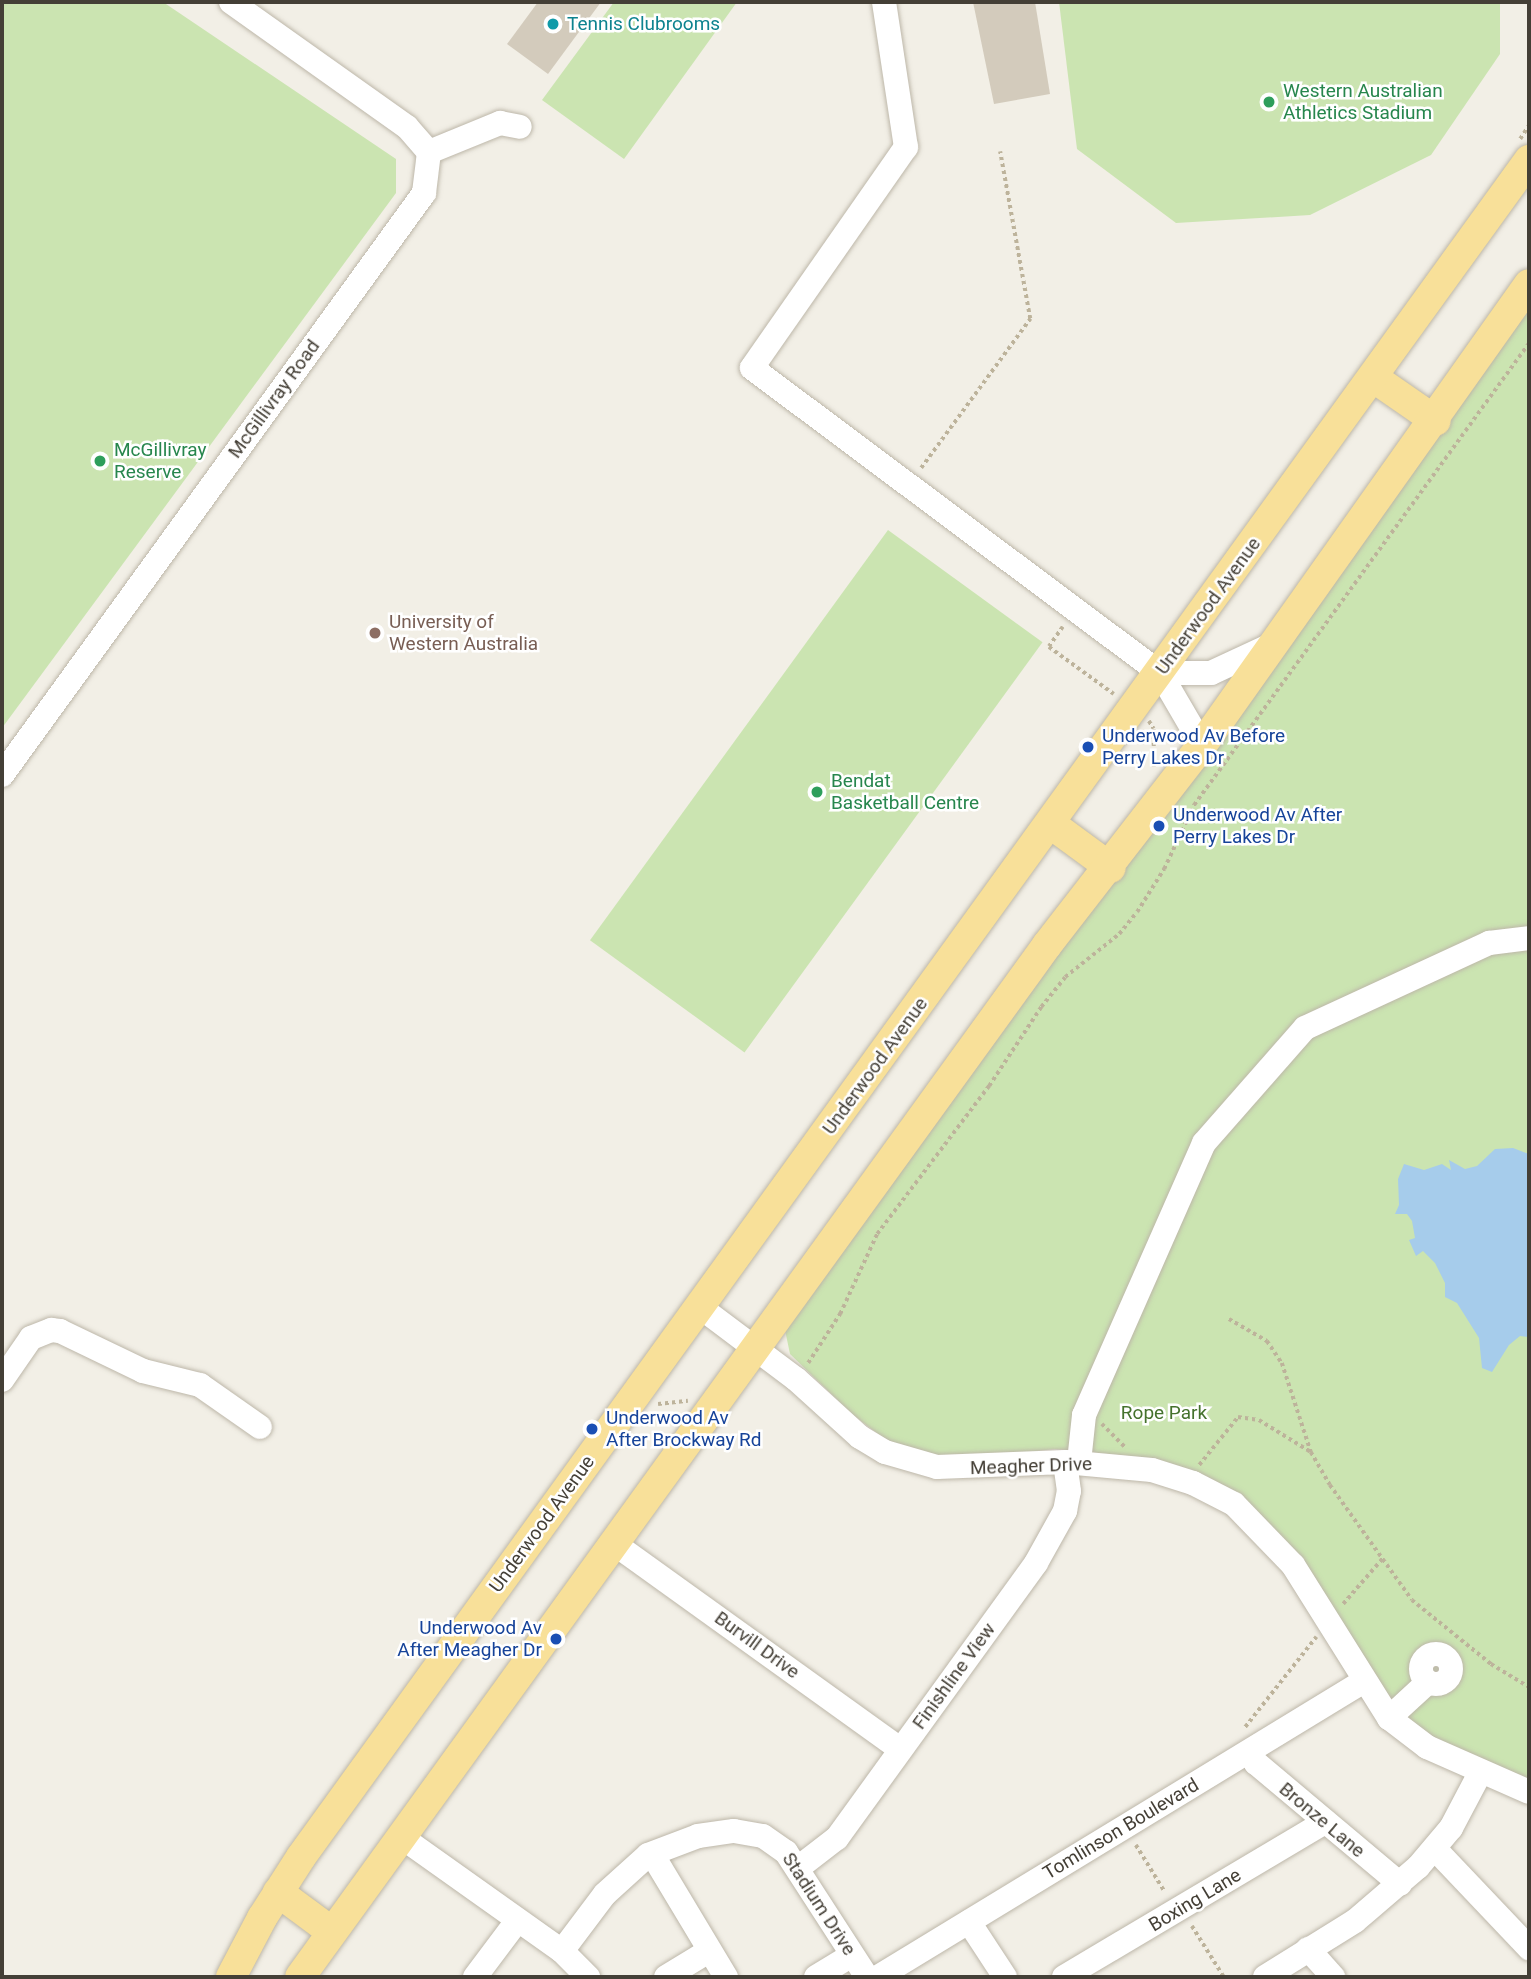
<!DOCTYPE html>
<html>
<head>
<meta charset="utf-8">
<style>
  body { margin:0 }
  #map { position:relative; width:1531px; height:1979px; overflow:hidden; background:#f2efe6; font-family:Roboto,sans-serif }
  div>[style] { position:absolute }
  .green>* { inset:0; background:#cbe4b1; transform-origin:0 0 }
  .water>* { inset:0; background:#a6cceb }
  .building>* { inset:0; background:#d3cbbc }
  .path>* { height:3.5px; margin-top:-1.75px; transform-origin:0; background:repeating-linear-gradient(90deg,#bdb39b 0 3.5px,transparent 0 7px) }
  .roads { filter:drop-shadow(0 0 2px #bdb7a9) drop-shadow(0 0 2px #bdb7a9) }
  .minor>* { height:24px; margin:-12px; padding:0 12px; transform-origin:12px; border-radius:12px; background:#fff }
  .minor>.ring { margin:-12px; padding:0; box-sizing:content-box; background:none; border:24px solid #fff; border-radius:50% }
  .major>* { height:30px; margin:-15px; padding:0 15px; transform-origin:15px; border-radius:15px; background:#f8e099 }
  .dots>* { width:19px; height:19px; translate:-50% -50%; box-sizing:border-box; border:4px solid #fff; border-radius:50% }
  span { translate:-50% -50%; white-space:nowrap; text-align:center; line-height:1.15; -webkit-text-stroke:5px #fff; paint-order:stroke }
  .culture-label { font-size:19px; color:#0d838f }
  .left { translate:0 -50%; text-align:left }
  .leisure-label { font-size:19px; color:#27864d }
  .street-label { font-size:19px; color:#443f36 }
  .education-label { font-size:19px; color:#785e54 }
  .transit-label { font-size:19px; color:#164399 }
  .right { translate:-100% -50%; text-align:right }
  .park-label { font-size:19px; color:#45722d }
  .frame { position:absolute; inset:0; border:4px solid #443f36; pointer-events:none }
</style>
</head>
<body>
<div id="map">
  <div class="green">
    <div style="clip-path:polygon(2px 2px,163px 2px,396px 159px,396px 193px,2px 728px)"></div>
    <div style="clip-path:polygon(614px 2px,737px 2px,624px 159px,542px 100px)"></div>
    <div style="clip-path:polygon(1059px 2px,1500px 2px,1500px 54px,1431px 155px,1310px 215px,1176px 223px,1077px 149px)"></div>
    <div style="clip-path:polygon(1529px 308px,1529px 1781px,1442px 1745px,1397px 1713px,1262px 1516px,1139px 1457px,1055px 1449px,961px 1459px,923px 1454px,886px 1440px,852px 1414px,790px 1354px,785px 1330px)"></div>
    <div style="left:888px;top:530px;width:191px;height:507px;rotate:36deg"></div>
  </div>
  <div class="water">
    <div style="clip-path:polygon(1513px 1148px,1529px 1154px,1529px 1337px,1520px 1336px,1509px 1345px,1492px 1372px,1482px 1368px,1479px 1338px,1457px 1303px,1445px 1297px,1445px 1283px,1435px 1263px,1423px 1251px,1416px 1256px,1409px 1240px,1415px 1238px,1412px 1221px,1407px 1214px,1395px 1214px,1399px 1205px,1398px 1179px,1404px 1164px,1424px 1170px,1442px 1164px,1451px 1170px,1449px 1160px,1465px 1169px,1477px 1166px,1495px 1149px)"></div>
  </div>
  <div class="building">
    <div style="clip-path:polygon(538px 2px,601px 2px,548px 74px,507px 44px)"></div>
    <div style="clip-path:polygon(973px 2px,1035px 2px,1050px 94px,994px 104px)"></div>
  </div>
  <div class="path">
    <div style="left:1520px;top:139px;width:17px;rotate:-57deg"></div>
    <div style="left:921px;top:468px;width:185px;rotate:-53.8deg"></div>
    <div style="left:1030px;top:319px;width:170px;rotate:-100.2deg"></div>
    <div style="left:1063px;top:627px;width:24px;rotate:125deg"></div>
    <div style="left:1049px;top:647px;width:80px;rotate:35.9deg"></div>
    <div style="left:1149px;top:721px;width:9px;rotate:58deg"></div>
    <div style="left:1154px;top:729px;width:38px;rotate:90deg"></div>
    <div style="left:1229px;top:1319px;width:44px;rotate:30.1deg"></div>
    <div style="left:1267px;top:1341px;width:27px;rotate:56deg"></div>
    <div style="left:1282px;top:1363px;width:94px;rotate:72deg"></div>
    <div style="left:808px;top:1363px;width:59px;rotate:-56.9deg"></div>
    <div style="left:840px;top:1314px;width:88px;rotate:-65.2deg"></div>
    <div style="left:877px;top:1234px;width:186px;rotate:-52.9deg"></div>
    <div style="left:989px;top:1086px;width:95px;rotate:-56.6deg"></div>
    <div style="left:1041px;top:1007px;width:38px;rotate:-51deg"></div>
    <div style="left:1065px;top:977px;width:69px;rotate:-38.5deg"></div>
    <div style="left:1119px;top:934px;width:28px;rotate:-51deg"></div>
    <div style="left:1137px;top:912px;width:51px;rotate:-57.9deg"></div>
    <div style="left:1164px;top:869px;width:71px;rotate:-64.9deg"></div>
    <div style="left:1194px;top:805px;width:571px;rotate:-54.05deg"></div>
    <div style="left:658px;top:1404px;width:30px;rotate:-6deg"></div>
    <div style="left:1102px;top:1424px;width:34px;rotate:45deg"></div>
    <div style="left:1199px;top:1465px;width:62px;rotate:-50.9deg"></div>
    <div style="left:1238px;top:1417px;width:21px;rotate:8deg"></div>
    <div style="left:1259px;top:1420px;width:61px;rotate:31.6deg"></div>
    <div style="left:1311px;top:1452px;width:38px;rotate:60deg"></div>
    <div style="left:1330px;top:1485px;width:141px;rotate:54.5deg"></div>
    <div style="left:1412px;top:1600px;width:102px;rotate:39deg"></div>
    <div style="left:1491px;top:1664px;width:44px;rotate:31.2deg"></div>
    <div style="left:1343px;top:1604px;width:61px;rotate:-49deg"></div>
    <div style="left:1245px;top:1727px;width:115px;rotate:-51.7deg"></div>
    <div style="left:1136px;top:1845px;width:55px;rotate:58.3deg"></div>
    <div style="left:1192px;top:1926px;width:60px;rotate:57.9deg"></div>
  </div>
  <div class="roads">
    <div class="minor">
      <div style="left:231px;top:2px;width:216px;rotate:35.4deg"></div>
      <div style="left:407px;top:127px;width:33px;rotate:49deg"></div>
      <div style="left:429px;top:152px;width:77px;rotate:-22.2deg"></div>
      <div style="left:500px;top:123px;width:20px;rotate:11deg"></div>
      <div style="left:884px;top:2px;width:147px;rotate:81.4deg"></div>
      <div style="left:906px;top:147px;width:269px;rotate:124.9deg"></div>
      <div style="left:752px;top:368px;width:509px;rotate:36.78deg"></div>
      <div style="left:1160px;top:673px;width:83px;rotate:59.7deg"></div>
      <div style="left:1160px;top:673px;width:51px"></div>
      <div style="left:1211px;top:673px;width:66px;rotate:-25deg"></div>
      <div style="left:2px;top:775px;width:719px;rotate:-54.05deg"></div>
      <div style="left:424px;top:193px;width:41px;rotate:-83deg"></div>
      <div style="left:700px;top:1307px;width:120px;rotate:36.9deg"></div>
      <div style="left:796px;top:1379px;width:86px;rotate:42.2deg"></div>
      <div style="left:860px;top:1437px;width:29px;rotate:31deg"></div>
      <div style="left:885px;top:1452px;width:54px;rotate:16.1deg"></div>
      <div style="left:937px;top:1467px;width:128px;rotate:-2.2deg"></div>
      <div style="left:1065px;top:1462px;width:87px;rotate:5.3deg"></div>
      <div style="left:1152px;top:1470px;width:43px;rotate:17.6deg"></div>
      <div style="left:1193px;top:1483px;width:46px;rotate:27.1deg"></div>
      <div style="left:1234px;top:1504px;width:85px;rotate:46deg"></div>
      <div style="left:1293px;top:1565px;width:181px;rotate:57.9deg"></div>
      <div style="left:1389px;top:1718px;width:48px;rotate:37.3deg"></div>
      <div style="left:1427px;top:1747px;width:111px;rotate:23.8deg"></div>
      <div style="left:2px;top:1380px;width:51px;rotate:-55.4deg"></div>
      <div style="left:31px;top:1338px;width:22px;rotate:-22deg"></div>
      <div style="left:51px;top:1330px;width:9px;rotate:6deg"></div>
      <div style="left:60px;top:1331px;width:92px;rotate:25.7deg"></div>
      <div style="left:143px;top:1371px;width:59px;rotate:13.8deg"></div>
      <div style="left:200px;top:1385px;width:73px;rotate:35deg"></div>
      <div style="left:1079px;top:1462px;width:47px;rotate:-83.9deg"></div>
      <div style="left:1084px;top:1415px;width:297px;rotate:-66.2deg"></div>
      <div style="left:1204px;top:1143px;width:153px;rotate:-48.7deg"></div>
      <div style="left:1305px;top:1028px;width:203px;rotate:-24.8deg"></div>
      <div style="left:1489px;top:943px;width:40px;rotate:-7.1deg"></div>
      <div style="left:612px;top:1542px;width:355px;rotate:35.7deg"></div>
      <div class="ring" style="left:1421px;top:1654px;width:6px;height:6px"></div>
      <div style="left:1389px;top:1718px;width:53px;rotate:-42.7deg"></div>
      <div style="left:1249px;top:1752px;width:13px;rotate:58deg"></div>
      <div style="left:1256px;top:1763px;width:188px;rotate:40deg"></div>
      <div style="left:400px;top:1836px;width:199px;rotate:35.4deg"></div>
      <div style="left:562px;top:1951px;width:37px;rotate:45deg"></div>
      <div style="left:1435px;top:1849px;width:137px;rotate:46.5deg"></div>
      <div style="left:652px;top:1854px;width:144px;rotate:59deg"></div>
      <div style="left:798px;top:1868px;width:49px;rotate:-37.6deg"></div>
      <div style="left:837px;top:1838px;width:339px;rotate:-54.1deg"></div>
      <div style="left:1036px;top:1563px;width:60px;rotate:-60.9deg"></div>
      <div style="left:1065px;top:1511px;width:20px;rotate:-79deg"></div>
      <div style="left:1069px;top:1491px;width:29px;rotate:-98deg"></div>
      <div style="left:969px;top:1922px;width:66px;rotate:56.8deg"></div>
      <div style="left:1308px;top:1949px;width:38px;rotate:48deg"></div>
      <div style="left:562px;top:1951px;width:71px;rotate:-53deg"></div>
      <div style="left:605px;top:1894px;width:58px;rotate:-42.2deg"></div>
      <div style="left:648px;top:1855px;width:53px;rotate:-20.8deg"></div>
      <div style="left:698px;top:1836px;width:36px;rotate:-8deg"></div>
      <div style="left:734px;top:1831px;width:29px;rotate:10deg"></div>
      <div style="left:763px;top:1836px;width:28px;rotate:35deg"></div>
      <div style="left:786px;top:1852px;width:149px;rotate:57.1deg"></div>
      <div style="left:475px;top:1977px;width:70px;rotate:-53.1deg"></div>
      <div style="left:666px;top:1977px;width:50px;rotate:-31.2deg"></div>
      <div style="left:816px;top:1977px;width:42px;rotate:-31.4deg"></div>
      <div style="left:878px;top:1977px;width:569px;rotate:-31.34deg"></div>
      <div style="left:1064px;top:1977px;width:304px;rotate:-30.7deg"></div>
      <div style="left:1265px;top:1977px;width:106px;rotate:-31.9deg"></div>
      <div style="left:1355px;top:1921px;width:83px;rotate:-40.6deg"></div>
      <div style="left:1418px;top:1867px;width:51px;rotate:-49.8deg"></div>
      <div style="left:1451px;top:1828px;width:64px;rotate:-62.2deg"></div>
    </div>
    <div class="major">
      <div style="left:1374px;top:378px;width:75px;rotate:34.7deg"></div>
      <div style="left:1051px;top:824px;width:74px;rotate:36.3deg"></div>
      <div style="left:278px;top:1892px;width:67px;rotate:36.5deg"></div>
      <div style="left:231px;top:1977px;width:67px;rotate:-62.3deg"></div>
      <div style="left:262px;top:1918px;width:72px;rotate:-57.4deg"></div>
      <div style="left:301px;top:1857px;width:2095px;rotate:-54.11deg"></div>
      <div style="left:300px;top:1977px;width:1274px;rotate:-54.1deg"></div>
      <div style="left:1047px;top:945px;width:253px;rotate:-52.2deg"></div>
      <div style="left:1202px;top:745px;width:565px;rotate:-54.65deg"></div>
    </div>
  </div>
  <div class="dots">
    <div style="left:553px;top:24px;background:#0f9aa8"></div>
    <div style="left:1269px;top:102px;background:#2e9e5b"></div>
    <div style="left:100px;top:461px;background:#2e9e5b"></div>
    <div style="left:375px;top:633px;background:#8d6e63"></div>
    <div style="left:1088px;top:747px;background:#1a4fb4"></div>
    <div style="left:817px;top:792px;background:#2e9e5b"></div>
    <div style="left:1159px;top:826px;background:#1a4fb4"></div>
    <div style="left:592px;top:1429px;background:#1a4fb4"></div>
    <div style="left:556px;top:1639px;background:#1a4fb4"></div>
  </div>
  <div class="culture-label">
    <span class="left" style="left:567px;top:24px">Tennis Clubrooms</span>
  </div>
  <div class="leisure-label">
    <span class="left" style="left:1283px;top:102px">Western Australian<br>Athletics Stadium</span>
    <span class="left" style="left:114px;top:461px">McGillivray<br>Reserve</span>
    <span class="left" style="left:831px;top:792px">Bendat<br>Basketball Centre</span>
  </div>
  <div class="street-label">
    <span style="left:274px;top:399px;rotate:-54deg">McGillivray Road</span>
    <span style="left:1208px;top:606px;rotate:-54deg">Underwood Avenue</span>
    <span style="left:875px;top:1066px;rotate:-54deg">Underwood Avenue</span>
    <span style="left:1031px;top:1466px;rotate:-2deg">Meagher Drive</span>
    <span style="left:542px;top:1524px;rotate:-54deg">Underwood Avenue</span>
    <span style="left:757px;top:1645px;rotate:36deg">Burvill Drive</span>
    <span style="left:954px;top:1676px;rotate:-54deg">Finishline View</span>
    <span style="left:1322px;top:1820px;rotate:40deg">Bronze Lane</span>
    <span style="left:1121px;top:1829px;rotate:-31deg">Tomlinson Boulevard</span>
    <span style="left:1195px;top:1900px;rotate:-31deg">Boxing Lane</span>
    <span style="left:819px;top:1904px;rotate:57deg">Stadium Drive</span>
  </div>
  <div class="education-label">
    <span class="left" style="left:389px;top:633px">University of<br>Western Australia</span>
  </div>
  <div class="transit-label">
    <span class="left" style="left:1102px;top:747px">Underwood Av Before<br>Perry Lakes Dr</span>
    <span class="left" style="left:1173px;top:826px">Underwood Av After<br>Perry Lakes Dr</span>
    <span class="left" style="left:606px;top:1429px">Underwood Av<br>After Brockway Rd</span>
    <span class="right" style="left:542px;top:1639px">Underwood Av<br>After Meagher Dr</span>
  </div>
  <div class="park-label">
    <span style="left:1164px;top:1413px">Rope Park</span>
  </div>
  <div class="frame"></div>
</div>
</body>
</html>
